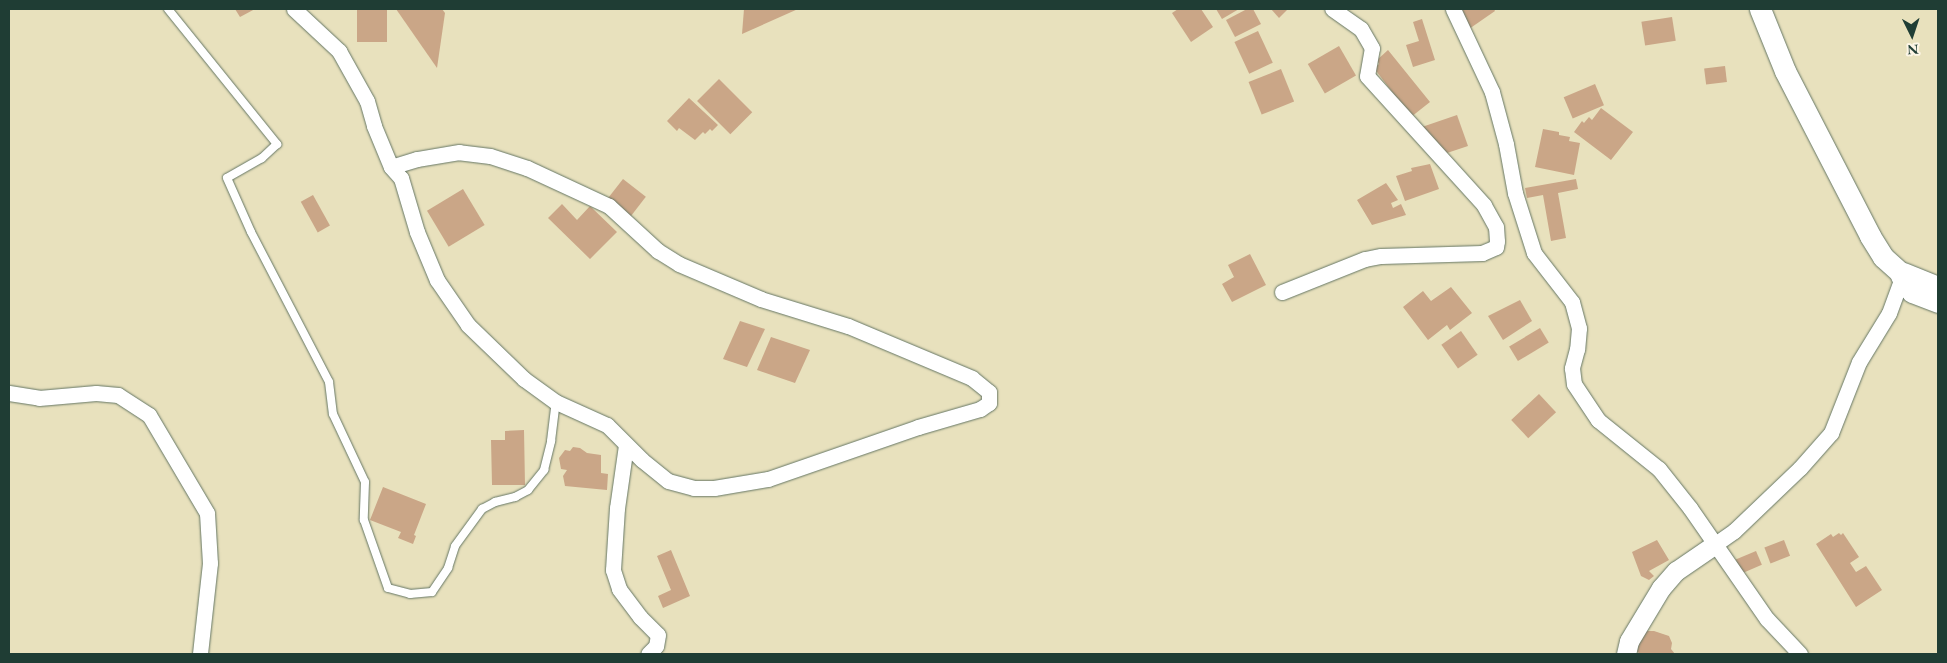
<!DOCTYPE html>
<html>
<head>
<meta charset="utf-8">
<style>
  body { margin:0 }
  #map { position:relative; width:1947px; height:663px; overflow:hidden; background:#e8e1bd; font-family:"EB Garamond",serif }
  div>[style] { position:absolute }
  .building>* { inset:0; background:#caa687; transform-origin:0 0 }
  .roads { filter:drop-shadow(0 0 1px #657664) drop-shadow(0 0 1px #657664) }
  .service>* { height:8px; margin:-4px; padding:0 4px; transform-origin:4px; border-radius:4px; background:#fff }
  .minor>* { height:15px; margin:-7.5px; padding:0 7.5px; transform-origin:7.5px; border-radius:7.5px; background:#fff }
  .tertiary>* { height:19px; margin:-9.5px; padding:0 9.5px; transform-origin:9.5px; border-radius:9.5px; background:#fff }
  .secondary>* { height:21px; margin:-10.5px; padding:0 10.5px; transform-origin:10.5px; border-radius:10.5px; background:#fff }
  .trunk>* { height:25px; margin:-12.5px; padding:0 12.5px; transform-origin:12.5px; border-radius:12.5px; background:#fff }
  span { translate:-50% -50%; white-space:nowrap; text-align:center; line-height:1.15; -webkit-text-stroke:4.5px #fcf5e5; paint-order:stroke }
  .frame { position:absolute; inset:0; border:10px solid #1f3d34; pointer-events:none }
  .north { position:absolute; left:1887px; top:10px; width:50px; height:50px; -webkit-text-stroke:4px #fcf5e5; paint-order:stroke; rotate:176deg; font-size:14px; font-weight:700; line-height:20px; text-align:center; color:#1f3d34 }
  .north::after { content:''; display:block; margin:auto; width:18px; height:22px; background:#1f3d34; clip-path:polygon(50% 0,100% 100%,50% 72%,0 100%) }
</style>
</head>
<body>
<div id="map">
  <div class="building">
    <div style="clip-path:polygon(235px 9px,255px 9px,240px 17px)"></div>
    <div style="left:357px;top:9px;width:30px;height:33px"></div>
    <div style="clip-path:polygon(396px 9px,442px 9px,445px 13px,437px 68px)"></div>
    <div style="clip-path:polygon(744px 9px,798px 9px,742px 34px)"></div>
    <div style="clip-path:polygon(1178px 9px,1201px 9px,1213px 27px,1191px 42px,1172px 13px)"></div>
    <div style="clip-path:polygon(1216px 9px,1239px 9px,1222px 19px)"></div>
    <div style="clip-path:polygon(1247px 9px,1253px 9px,1261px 24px,1235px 37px,1226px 20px)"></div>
    <div style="clip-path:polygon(1271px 9px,1288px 9px,1279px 18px)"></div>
    <div style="clip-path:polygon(1460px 9px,1494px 9px,1495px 11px,1469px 29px)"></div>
    <div style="left:1672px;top:17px;width:24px;height:31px;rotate:81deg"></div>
    <div style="clip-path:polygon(1422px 19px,1435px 60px,1413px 67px,1406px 45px,1419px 41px,1413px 22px)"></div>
    <div style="left:1258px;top:31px;width:35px;height:26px;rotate:65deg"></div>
    <div style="left:1339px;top:46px;width:34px;height:36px;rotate:60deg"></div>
    <div style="clip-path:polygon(1388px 50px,1430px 102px,1411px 117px,1374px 68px,1379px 64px,1377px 60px)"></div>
    <div style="left:1725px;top:66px;width:16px;height:21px;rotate:83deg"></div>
    <div style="left:1281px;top:69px;width:35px;height:35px;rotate:68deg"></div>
    <div style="left:719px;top:79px;width:47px;height:31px;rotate:45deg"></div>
    <div style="left:1595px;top:84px;width:23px;height:34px;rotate:67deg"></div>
    <div style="clip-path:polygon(689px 98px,718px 125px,712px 131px,710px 129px,705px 134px,703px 132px,695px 140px,679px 128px,677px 131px,667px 121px)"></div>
    <div style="clip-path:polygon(1601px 108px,1633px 132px,1611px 160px,1574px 132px,1582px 121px,1584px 123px,1589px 117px,1592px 120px)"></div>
    <div style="clip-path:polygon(1457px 115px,1468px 146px,1441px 155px,1419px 128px)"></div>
    <div style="clip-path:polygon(1543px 129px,1559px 132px,1559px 135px,1570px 137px,1569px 141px,1580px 143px,1574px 175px,1535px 167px)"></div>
    <div style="clip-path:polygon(1430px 164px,1439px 189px,1405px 201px,1396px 176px,1412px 171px,1411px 168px)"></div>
    <div style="left:623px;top:179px;width:29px;height:27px;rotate:38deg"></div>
    <div style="clip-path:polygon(1576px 179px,1578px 189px,1558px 193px,1566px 238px,1551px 241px,1543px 195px,1527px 198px,1525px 188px)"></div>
    <div style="clip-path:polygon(1386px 183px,1398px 200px,1391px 203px,1393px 208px,1401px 204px,1406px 215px,1372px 225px,1357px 200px)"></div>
    <div style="left:463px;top:189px;width:42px;height:42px;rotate:59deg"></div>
    <div style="left:313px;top:195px;width:35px;height:14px;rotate:61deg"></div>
    <div style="clip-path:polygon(562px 204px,577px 220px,590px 206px,617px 232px,590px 259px,548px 218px)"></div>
    <div style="clip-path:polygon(1250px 254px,1266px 285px,1232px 302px,1222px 284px,1234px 277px,1228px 265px)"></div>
    <div style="clip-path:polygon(1451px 287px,1472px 313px,1450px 330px,1447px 325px,1428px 340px,1403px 307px,1423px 291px,1431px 301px)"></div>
    <div style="clip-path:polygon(1520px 300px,1532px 321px,1503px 340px,1488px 316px)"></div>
    <div style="clip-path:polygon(740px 321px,765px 329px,747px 367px,723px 359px)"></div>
    <div style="left:1540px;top:328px;width:17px;height:36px;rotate:59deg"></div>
    <div style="left:1461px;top:331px;width:29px;height:24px;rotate:55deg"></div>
    <div style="clip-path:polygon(771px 337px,810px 350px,795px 383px,757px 370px)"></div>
    <div style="left:1539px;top:394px;width:25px;height:38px;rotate:47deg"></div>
    <div style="clip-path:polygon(524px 430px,525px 485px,492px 485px,491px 440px,505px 440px,505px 431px)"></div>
    <div style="clip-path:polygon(573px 447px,580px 448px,587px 453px,601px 455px,601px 473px,608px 474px,607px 490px,565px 486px,563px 476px,567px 470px,561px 469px,559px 458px,565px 450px,570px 451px)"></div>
    <div style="clip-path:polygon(383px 487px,426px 504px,414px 535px,416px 536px,413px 544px,398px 538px,401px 532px,370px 520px)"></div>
    <div style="clip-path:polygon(1839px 533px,1841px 535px,1843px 533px,1859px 557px,1850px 563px,1856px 572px,1866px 566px,1882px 590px,1856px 607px,1816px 544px,1831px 534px,1833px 537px)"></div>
    <div style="clip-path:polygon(1657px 540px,1669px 560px,1649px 571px,1654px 576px,1649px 580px,1641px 576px,1632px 552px)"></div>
    <div style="left:1784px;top:540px;width:17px;height:21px;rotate:69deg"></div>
    <div style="clip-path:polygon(671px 550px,690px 596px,663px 608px,658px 596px,671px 590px,657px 556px)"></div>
    <div style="left:1756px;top:551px;width:15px;height:22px;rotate:67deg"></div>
    <div style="clip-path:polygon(1645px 631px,1654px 631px,1669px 636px,1672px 643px,1671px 649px,1675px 654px,1640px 654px,1634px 648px)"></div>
  </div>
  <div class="roads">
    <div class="service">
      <div style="left:168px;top:9px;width:174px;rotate:51.1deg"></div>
      <div style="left:277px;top:144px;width:21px;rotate:137deg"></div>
      <div style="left:262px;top:158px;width:40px;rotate:150.3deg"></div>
      <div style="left:227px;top:178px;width:59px;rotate:66deg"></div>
      <div style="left:251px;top:232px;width:169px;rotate:62.5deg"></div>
      <div style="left:329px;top:382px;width:32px;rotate:83deg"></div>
      <div style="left:333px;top:414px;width:75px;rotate:64.8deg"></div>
      <div style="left:365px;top:482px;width:38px;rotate:92deg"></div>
      <div style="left:364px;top:520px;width:72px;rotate:70.6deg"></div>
      <div style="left:388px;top:588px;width:23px;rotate:15deg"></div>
      <div style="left:410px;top:594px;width:22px;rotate:-5deg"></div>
      <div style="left:432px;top:592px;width:29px;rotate:-56deg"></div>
      <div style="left:448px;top:568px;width:23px;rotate:-72deg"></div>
      <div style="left:455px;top:546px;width:46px;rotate:-53.9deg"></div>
      <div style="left:482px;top:509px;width:15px;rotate:-28deg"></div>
      <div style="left:495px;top:502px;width:21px;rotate:-14deg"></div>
      <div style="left:515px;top:497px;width:15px;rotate:-28deg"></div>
      <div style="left:528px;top:490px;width:26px;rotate:-51deg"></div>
      <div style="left:544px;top:470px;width:30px;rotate:-76deg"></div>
      <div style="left:551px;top:441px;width:39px;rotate:-83deg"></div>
    </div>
    <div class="minor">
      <div style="left:294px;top:9px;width:62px;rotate:43deg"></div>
      <div style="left:339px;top:51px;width:57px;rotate:60.8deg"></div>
      <div style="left:367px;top:101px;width:26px;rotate:74deg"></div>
      <div style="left:374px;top:126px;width:44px;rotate:67.5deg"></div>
      <div style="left:391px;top:167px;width:15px;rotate:48deg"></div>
      <div style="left:401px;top:178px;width:56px;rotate:73.5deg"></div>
      <div style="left:417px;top:232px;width:52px;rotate:67.4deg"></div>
      <div style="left:437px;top:280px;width:55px;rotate:55.4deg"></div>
      <div style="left:468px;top:325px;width:78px;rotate:44deg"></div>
      <div style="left:524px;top:379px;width:39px;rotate:36deg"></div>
      <div style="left:556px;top:402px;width:56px;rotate:24.3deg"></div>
      <div style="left:607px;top:425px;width:49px;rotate:45deg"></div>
      <div style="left:642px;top:460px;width:33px;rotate:39deg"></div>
      <div style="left:668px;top:481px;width:27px;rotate:15deg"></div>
      <div style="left:694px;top:488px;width:20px"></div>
      <div style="left:714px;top:488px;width:55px;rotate:-9.5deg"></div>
      <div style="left:768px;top:479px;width:159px;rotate:-19.1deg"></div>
      <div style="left:918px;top:427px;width:65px;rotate:-16.2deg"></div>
      <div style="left:980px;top:409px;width:11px;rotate:-34deg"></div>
      <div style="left:989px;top:403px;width:11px;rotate:-90deg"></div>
      <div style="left:989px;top:392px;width:22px;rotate:-141deg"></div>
      <div style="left:972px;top:378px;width:134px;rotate:-157.2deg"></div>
      <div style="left:848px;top:326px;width:91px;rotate:-162.8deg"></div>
      <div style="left:761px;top:299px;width:89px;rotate:-156.9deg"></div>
      <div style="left:679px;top:264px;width:25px;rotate:-148deg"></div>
      <div style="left:658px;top:251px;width:67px;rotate:-137.4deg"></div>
      <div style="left:609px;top:206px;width:90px;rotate:-155.1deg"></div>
      <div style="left:527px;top:168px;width:39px;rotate:-162deg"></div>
      <div style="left:490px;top:156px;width:31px;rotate:-173deg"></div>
      <div style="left:459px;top:152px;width:43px;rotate:170.5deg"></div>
      <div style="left:417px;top:159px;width:27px;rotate:163deg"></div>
      <div style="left:1453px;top:9px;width:92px;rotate:64.8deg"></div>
      <div style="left:1492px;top:92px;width:54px;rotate:74.9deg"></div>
      <div style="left:1506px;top:144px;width:50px;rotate:79.6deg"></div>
      <div style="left:1515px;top:193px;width:63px;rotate:72.4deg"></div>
      <div style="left:1534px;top:253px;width:62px;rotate:52.2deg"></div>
      <div style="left:1572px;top:302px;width:27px;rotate:75deg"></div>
      <div style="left:1579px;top:328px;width:21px;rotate:95deg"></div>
      <div style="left:1577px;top:349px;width:20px;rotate:105deg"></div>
      <div style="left:1572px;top:368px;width:16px;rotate:83deg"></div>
      <div style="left:1574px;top:384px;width:43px;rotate:56.3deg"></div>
      <div style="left:1598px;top:420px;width:78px;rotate:38.8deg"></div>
      <div style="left:1659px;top:469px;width:50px;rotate:51.5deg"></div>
      <div style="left:1690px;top:508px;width:135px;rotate:55.3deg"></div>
      <div style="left:1767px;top:619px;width:48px;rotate:46.7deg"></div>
      <div style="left:1282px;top:292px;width:89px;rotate:-21.7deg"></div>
      <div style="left:1365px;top:259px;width:16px;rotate:-11deg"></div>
      <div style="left:1381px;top:256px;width:101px;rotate:-1.7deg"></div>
      <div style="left:1482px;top:253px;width:15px;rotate:-23deg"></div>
      <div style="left:1496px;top:247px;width:6px;rotate:-81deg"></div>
      <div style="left:1497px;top:241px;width:14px;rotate:-94deg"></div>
      <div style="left:1496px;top:227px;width:25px;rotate:-119deg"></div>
      <div style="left:1484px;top:205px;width:174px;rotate:-132.2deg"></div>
      <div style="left:1367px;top:76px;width:28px;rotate:-80deg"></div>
      <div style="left:1372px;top:48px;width:22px;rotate:-120deg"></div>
      <div style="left:1361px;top:29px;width:35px;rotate:-145deg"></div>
      <div style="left:9px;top:393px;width:30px;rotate:9deg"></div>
      <div style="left:39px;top:398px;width:57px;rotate:-5deg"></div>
      <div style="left:96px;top:393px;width:22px;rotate:5deg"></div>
      <div style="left:118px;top:395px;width:37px;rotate:33deg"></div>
      <div style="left:149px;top:415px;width:114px;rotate:59.4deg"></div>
      <div style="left:207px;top:513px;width:50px;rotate:86.6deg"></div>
      <div style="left:210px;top:563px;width:92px;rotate:96.3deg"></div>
      <div style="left:626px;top:445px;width:64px;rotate:98.1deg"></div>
      <div style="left:617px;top:508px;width:62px;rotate:93.7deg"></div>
      <div style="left:613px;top:570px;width:20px;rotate:72deg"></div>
      <div style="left:619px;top:589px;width:35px;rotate:53deg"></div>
      <div style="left:640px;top:617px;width:25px;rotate:45deg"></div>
      <div style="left:658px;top:635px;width:11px;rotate:100deg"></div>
      <div style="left:656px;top:646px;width:11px;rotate:135deg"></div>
      <div style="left:1714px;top:545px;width:24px;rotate:-35deg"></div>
      <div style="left:1734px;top:531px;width:91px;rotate:-43.7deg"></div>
      <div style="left:1800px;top:468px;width:47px;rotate:-48.5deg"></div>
      <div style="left:1831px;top:433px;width:76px;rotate:-68.5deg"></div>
      <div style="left:1859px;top:362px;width:57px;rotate:-58.5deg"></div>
      <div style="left:1889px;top:313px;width:40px;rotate:-69.8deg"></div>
    </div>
    <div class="tertiary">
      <div style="left:1626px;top:654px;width:13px;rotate:-77deg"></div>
      <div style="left:1629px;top:641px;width:62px;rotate:-58.9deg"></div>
      <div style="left:1661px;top:588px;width:23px;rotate:-49deg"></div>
      <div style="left:1676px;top:571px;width:46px;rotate:-34.4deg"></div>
    </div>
    <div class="secondary">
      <div style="left:1760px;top:9px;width:67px;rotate:68deg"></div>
      <div style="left:1785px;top:71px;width:186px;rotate:62.7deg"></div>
      <div style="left:1870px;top:236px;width:25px;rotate:58deg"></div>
      <div style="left:1883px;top:257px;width:27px;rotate:42deg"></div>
      <div style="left:1903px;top:275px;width:19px;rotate:62deg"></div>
      <div style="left:1912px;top:292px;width:28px;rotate:21deg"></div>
    </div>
    <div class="trunk">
      <div style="left:1903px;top:275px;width:38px;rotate:22deg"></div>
    </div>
  </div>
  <div class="frame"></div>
  <div class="north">N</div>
</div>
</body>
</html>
